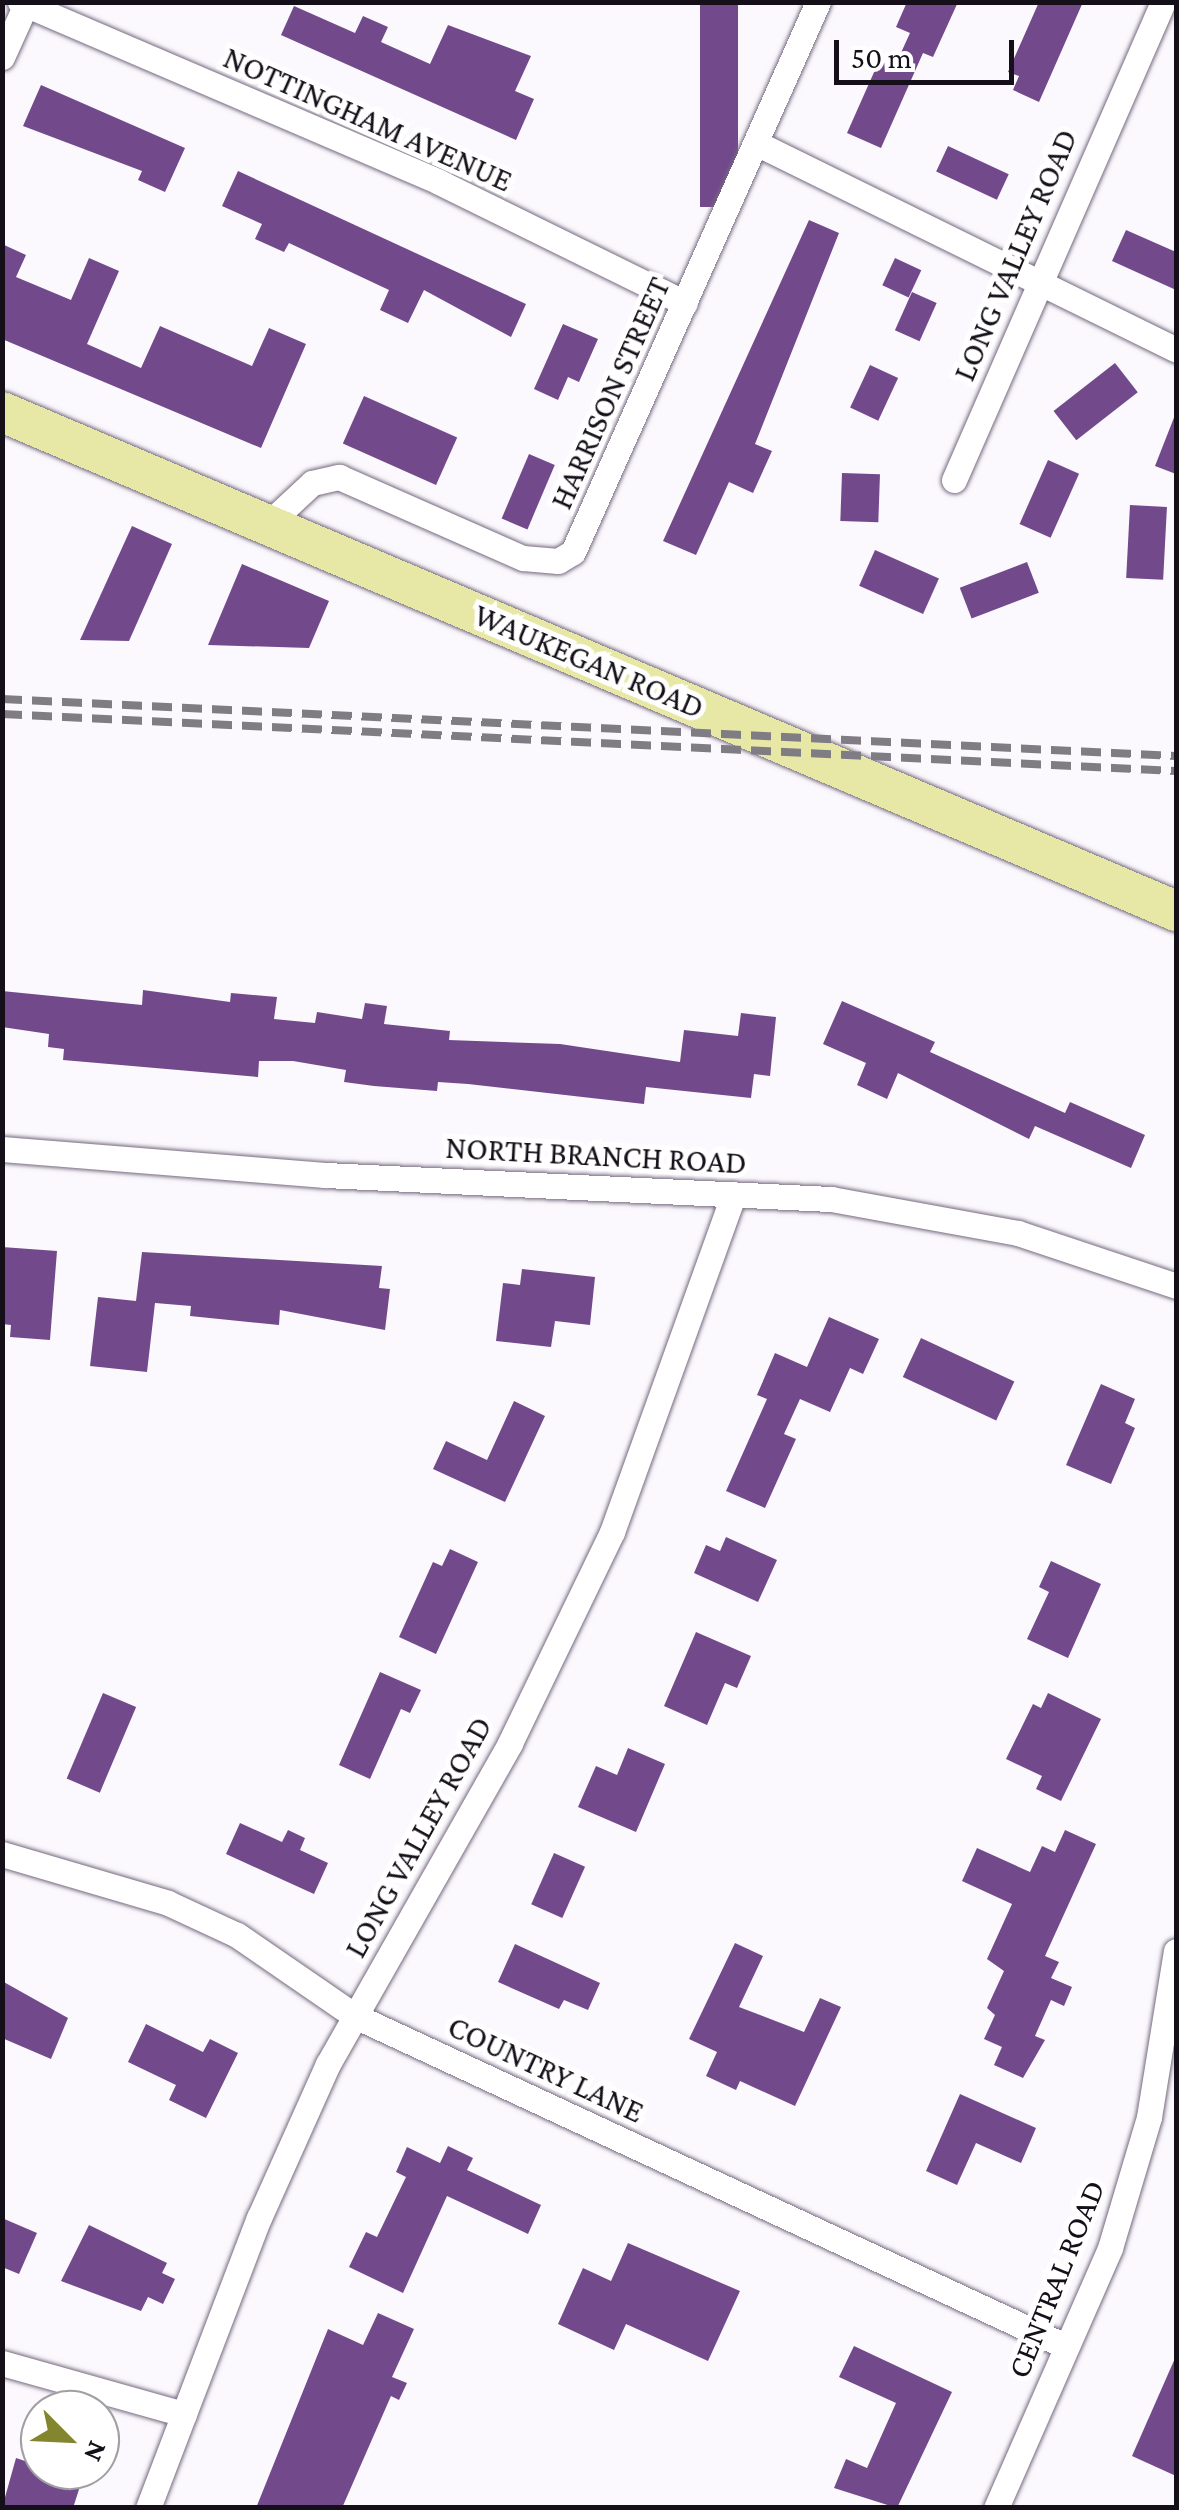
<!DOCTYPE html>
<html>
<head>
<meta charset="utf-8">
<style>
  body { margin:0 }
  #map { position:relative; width:1179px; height:2510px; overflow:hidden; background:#fbf9fe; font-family:"Crimson Pro",serif }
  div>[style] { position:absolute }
  .building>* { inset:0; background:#724a8c; transform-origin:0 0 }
  .roads { filter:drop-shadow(0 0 2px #76697f) drop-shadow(0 0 2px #76697f) }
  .street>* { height:25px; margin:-12.5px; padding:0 12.5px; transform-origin:12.5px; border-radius:12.5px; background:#fff }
  .primary>* { height:40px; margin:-20px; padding:0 20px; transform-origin:20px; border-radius:20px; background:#e7e8a6 }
  .rail>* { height:8px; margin-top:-4px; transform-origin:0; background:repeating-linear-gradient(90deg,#7f7c83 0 20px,transparent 0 30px) }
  span { translate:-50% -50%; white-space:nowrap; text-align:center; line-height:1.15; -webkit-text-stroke:10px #fff; paint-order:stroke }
  .street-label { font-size:32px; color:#140f18 }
  .frame { position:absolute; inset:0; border:5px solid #140f18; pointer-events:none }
  .north { position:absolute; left:20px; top:2390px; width:100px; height:100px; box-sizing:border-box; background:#fff; border:2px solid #a19fa3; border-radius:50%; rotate:114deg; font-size:28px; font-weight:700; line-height:40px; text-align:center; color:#140f18 }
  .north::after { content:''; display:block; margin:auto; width:35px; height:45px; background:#84852f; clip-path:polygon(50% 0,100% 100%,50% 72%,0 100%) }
  .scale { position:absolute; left:834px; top:40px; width:180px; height:45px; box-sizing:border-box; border:5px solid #140f18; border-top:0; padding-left:12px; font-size:30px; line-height:35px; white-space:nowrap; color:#140f18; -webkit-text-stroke:8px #fff; paint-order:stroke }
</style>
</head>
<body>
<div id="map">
  <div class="building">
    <div style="left:700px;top:2px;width:38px;height:205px"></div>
    <div style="clip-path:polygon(907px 2px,958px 2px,933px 57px,923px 53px,881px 148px,847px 133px,879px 61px,894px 68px,910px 33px,896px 27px)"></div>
    <div style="clip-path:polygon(1039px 2px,1083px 2px,1039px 102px,1013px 90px,1019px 76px,1008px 72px)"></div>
    <div style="clip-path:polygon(294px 6px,355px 33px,363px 16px,388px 27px,381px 42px,430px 64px,448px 25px,531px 56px,515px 91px,534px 99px,516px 140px,281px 35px)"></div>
    <div style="clip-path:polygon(41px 85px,185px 148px,165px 192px,138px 180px,142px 171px,23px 126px)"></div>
    <div style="left:948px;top:146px;width:67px;height:28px;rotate:25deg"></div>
    <div style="clip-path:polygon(238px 171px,526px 304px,511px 337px,424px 290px,408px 323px,380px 310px,389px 290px,289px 243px,284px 252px,255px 239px,262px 224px,222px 206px)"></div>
    <div style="clip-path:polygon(809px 220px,839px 233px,755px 444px,772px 451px,753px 493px,729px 482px,696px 555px,663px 541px)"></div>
    <div style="clip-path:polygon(1126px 230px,1176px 252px,1176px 290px,1112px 261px)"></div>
    <div style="clip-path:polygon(2px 244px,26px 255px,16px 277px,71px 300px,89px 258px,119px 271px,87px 344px,141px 368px,160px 326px,252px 366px,269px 328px,306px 344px,261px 448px,2px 339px)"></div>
    <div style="left:895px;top:258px;width:29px;height:30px;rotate:25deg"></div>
    <div style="left:912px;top:292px;width:27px;height:42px;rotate:24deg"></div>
    <div style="clip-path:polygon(563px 324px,598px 339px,579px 382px,568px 377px,558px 400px,534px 389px)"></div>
    <div style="left:1115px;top:363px;width:37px;height:78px;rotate:52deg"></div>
    <div style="left:870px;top:365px;width:31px;height:47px;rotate:25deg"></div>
    <div style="left:364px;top:396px;width:102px;height:52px;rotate:24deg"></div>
    <div style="clip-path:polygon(1175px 415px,1176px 415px,1176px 474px,1155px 466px)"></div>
    <div style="left:529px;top:454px;width:28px;height:70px;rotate:23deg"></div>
    <div style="left:1048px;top:460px;width:34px;height:70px;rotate:24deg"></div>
    <div style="left:842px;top:473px;width:38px;height:48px;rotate:2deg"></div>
    <div style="left:1130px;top:505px;width:37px;height:73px;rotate:3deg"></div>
    <div style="clip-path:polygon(132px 526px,172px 544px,129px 641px,80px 640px)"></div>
    <div style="left:875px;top:550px;width:70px;height:39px;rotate:24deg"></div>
    <div style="left:1027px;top:562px;width:33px;height:72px;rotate:69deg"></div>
    <div style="clip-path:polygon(242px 564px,329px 601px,309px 648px,208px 645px)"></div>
    <div style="clip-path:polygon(143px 990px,230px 1002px,231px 993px,277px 997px,274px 1019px,315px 1023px,317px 1012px,362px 1019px,365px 1003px,387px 1006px,384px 1024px,450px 1031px,449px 1040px,560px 1044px,680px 1062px,684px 1030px,738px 1036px,741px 1013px,776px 1017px,770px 1076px,754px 1074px,751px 1098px,646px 1087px,644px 1104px,468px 1084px,438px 1082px,437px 1091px,374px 1086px,344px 1082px,346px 1070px,293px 1061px,259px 1061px,258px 1077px,63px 1060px,64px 1049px,48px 1047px,49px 1034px,2px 1027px,2px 991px,142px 1005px)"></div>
    <div style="clip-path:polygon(842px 1001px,935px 1042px,930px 1052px,1065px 1113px,1070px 1102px,1145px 1135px,1131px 1168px,1035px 1126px,1029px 1139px,898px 1073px,887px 1099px,857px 1085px,866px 1063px,823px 1044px)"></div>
    <div style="clip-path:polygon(2px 1247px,57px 1251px,50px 1340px,10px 1337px,11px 1325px,2px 1324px)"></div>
    <div style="clip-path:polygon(142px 1252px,382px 1266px,379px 1288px,390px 1289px,385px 1330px,280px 1310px,279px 1325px,190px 1316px,191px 1306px,155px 1303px,147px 1372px,90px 1366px,98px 1297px,136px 1301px)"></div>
    <div style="clip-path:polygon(522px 1269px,595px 1277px,590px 1325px,555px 1321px,551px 1347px,496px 1341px,503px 1283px,520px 1285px)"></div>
    <div style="clip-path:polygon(829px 1317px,879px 1339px,863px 1374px,850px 1368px,830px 1412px,800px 1399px,784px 1434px,796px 1439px,765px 1508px,726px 1491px,767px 1399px,757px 1395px,775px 1353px,807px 1367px)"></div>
    <div style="left:921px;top:1338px;width:103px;height:43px;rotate:25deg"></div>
    <div style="clip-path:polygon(1101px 1384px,1135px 1399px,1125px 1423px,1135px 1428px,1111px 1484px,1066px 1465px)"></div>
    <div style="clip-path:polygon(514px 1401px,545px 1416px,505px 1502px,433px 1469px,446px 1441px,487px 1460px)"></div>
    <div style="clip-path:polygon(726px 1537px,777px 1560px,758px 1602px,694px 1573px,706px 1545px,720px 1551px)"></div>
    <div style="clip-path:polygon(450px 1549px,478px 1562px,436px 1654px,399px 1637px,433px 1562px,442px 1566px)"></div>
    <div style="clip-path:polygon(1051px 1561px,1101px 1584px,1068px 1658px,1027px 1639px,1049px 1592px,1039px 1587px)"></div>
    <div style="clip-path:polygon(696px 1632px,751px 1656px,737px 1688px,725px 1683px,707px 1725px,664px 1706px)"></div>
    <div style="clip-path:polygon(380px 1672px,421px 1690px,410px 1713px,401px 1709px,370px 1779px,339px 1765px)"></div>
    <div style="left:103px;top:1693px;width:36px;height:93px;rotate:23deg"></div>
    <div style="clip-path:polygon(1048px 1693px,1101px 1719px,1061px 1801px,1036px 1789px,1042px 1776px,1006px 1759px,1033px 1704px,1041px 1708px)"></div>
    <div style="clip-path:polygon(628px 1748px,665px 1764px,636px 1832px,578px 1807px,596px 1766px,617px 1775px)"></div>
    <div style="clip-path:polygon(240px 1823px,282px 1842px,288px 1830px,305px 1838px,300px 1850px,328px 1863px,314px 1894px,226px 1854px)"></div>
    <div style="clip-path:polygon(1065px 1830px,1096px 1844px,1045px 1956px,1059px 1962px,1051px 1978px,1072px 1987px,1064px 2006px,1051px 2000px,1035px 2036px,1045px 2040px,1023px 2078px,994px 2065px,1002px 2047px,984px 2039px,995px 2015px,987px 2008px,1004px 1971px,987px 1959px,1012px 1904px,962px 1881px,977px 1848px,1030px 1872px,1042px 1846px,1055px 1852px)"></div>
    <div style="left:554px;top:1853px;width:34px;height:56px;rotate:24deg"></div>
    <div style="clip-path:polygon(735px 1943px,763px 1956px,739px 2007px,804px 2032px,820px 1998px,841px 2007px,795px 2106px,740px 2081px,736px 2090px,706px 2076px,717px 2052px,689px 2039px)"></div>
    <div style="clip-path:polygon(515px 1944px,600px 1983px,588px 2010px,564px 2000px,559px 2009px,498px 1982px)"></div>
    <div style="clip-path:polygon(2px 1981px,68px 2018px,51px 2059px,2px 2038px)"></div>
    <div style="clip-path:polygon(146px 2024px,203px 2052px,210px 2039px,238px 2053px,206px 2118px,169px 2100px,176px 2085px,128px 2062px)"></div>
    <div style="clip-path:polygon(960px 2094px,1036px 2128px,1021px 2163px,976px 2143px,957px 2185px,926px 2171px)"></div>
    <div style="clip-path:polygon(448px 2146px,473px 2158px,467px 2170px,541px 2205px,528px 2234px,447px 2196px,403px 2293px,349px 2267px,366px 2232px,377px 2237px,406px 2177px,396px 2172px,407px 2147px,440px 2163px)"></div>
    <div style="clip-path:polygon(2px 2218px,37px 2233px,19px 2274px,2px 2267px)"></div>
    <div style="clip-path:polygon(89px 2225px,167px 2263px,162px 2273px,175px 2279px,163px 2304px,148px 2297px,141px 2311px,61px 2281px)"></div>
    <div style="clip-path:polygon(628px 2243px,740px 2291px,708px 2361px,626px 2324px,614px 2350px,558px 2324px,583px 2268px,611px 2281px)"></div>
    <div style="clip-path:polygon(378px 2313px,414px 2329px,392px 2377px,407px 2383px,399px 2400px,391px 2396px,342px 2508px,256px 2508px,328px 2329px,363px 2345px)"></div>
    <div style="clip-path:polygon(854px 2346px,952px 2392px,897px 2508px,834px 2488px,846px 2459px,867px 2468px,896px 2403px,839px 2377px)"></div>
    <div style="clip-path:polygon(1176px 2356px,1176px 2476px,1132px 2456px)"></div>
    <div style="clip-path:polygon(16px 2458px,82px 2480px,73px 2508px,2px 2508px)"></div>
  </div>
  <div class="roads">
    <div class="street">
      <div style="left:20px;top:2px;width:456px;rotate:23.2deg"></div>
      <div style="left:439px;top:182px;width:274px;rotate:26.2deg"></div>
      <div style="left:2px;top:57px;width:60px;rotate:-65.6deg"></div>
      <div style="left:756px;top:143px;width:468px;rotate:26.2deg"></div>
      <div style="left:954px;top:480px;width:522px;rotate:-66.38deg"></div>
      <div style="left:268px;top:524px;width:60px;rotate:-43deg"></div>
      <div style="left:312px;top:483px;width:28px;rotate:-13deg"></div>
      <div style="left:339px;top:477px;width:201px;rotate:23.8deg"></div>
      <div style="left:523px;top:558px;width:35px;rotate:5deg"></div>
      <div style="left:558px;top:561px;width:17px;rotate:-31deg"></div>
      <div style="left:573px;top:552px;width:602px;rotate:-65.99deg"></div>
      <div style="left:2px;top:1149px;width:324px;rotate:4.6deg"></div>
      <div style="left:325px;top:1175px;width:507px;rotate:2.72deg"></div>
      <div style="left:831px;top:1199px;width:190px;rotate:10.3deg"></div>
      <div style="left:1018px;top:1233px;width:167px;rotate:18.5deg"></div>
      <div style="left:2px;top:1854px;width:173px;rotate:16.4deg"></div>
      <div style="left:168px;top:1903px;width:76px;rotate:24.9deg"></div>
      <div style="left:237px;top:1935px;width:143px;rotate:34.5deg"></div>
      <div style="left:355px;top:2016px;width:783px;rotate:24.93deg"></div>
      <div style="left:2px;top:2363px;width:189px;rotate:15.7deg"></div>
      <div style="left:148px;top:2508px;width:311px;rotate:-69.1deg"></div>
      <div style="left:259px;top:2218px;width:169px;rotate:-65.9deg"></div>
      <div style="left:328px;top:2064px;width:369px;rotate:-60.4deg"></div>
      <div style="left:510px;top:1743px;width:234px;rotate:-64.2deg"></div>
      <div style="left:612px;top:1532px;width:359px;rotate:-70.2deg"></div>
      <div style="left:996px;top:2508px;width:284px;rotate:-66.3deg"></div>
      <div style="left:1110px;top:2248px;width:137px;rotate:-73.4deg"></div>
      <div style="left:1149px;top:2117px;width:168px;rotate:-80.8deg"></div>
    </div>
    <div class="primary">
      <div style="left:2px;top:412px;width:1276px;rotate:23.03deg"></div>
    </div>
  </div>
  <div class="rail">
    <div style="left:2px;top:699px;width:1175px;rotate:2.78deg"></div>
    <div style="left:2px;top:714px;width:1175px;rotate:2.78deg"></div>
  </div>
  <div class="street-label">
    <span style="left:368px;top:119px;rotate:24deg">NOTTINGHAM AVENUE</span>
    <span style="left:1015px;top:255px;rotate:-67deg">LONG VALLEY ROAD</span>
    <span style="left:610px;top:393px;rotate:-66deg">HARRISON STREET</span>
    <span style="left:589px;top:661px;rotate:23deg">WAUKEGAN ROAD</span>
    <span style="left:596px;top:1155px;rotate:3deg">NORTH BRANCH ROAD</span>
    <span style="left:418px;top:1837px;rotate:-61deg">LONG VALLEY ROAD</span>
    <span style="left:546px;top:2069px;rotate:25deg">COUNTRY LANE</span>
    <span style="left:1056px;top:2279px;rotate:-68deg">CENTRAL ROAD</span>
  </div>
  <div class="frame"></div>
  <div class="north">N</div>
  <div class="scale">50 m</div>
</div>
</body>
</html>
